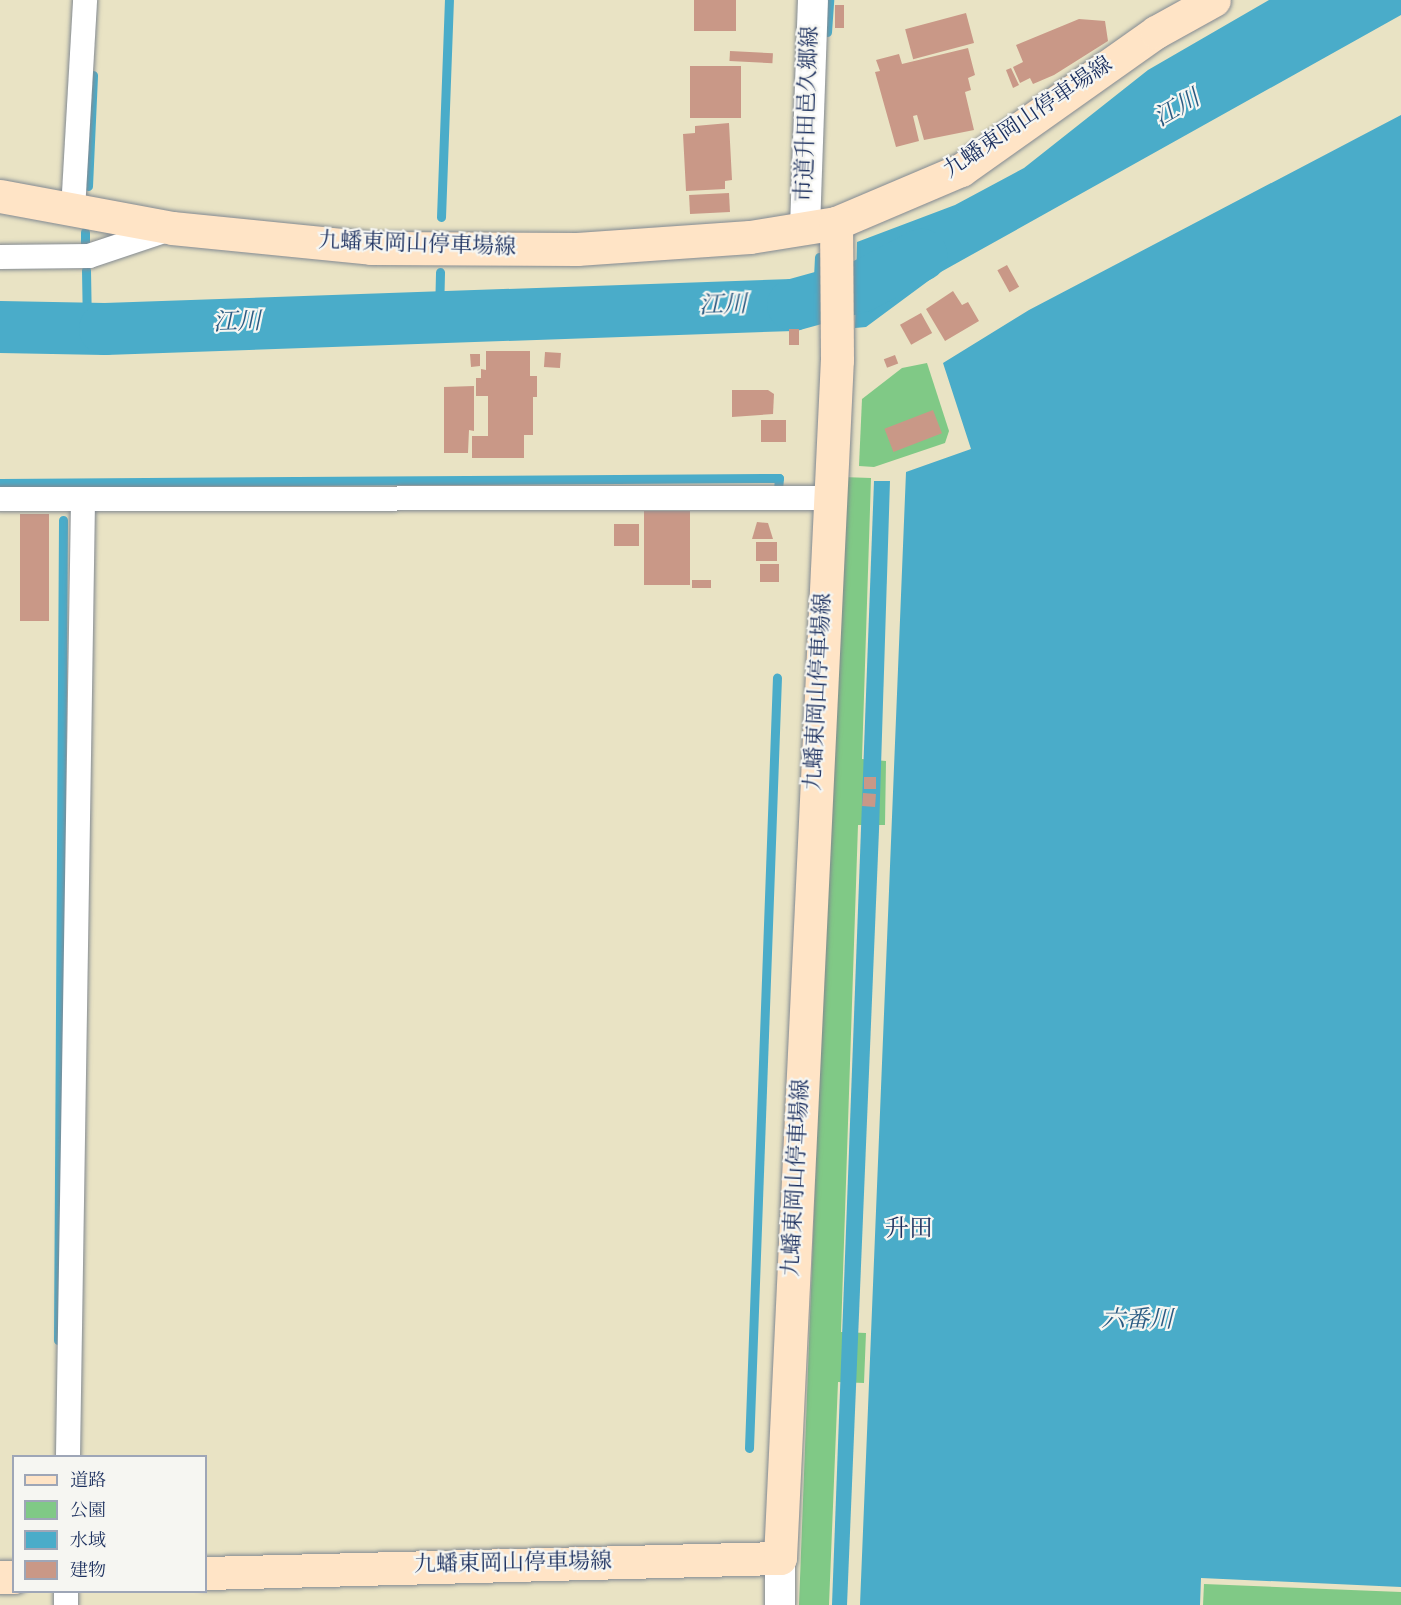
<!DOCTYPE html>
<html>
<head>
<meta charset="utf-8">
<style>
  body { margin:0 }
  #map { position:relative; width:1401px; height:1605px; overflow:hidden; background:#e9e3c4; font-family:"Sorts Mill Goudy","Noto Serif JP",serif }
  div>[style] { position:absolute }
  .green>* { inset:0; background:#80c986 }
  .water>* { inset:0; background:#4aacc9 }
  .stream>* { height:9px; margin:-4.5px; padding:0 4.5px; transform-origin:4.5px; border-radius:4.5px; background:#4aacc9 }
  .river>* { height:52px; margin:-26px; padding:0 26px; transform-origin:26px; border-radius:26px; background:#4aacc9 }
  .building>* { inset:0; background:#c99887; transform-origin:0 0 }
  .roads { filter:drop-shadow(0 0 2px #828991) drop-shadow(0 0 2px #828991) }
  .minor>* { height:24px; margin:-12px; padding:0 12px; transform-origin:12px; border-radius:12px; background:#fff }
  .tertiary>* { height:30px; margin:-15px; padding:0 15px; transform-origin:15px; border-radius:15px; background:#fff }
  .secondary>* { height:33px; margin:-16.5px; padding:0 16.5px; transform-origin:16.5px; border-radius:16.5px; background:#ffe4c6 }
  span { translate:-50% -50%; white-space:nowrap; text-align:center; line-height:1.15; -webkit-text-stroke:4.5px #f6f6f2; paint-order:stroke }
  .street-label { font-size:22px; color:#1b2f5e }
  .water-label { font-size:24px; color:#2b5b83; font-style:italic }
  .neighbourhood-label { font-size:24px; color:#1b2f5e }
  .legend { position:absolute; left:12px; top:1455px; width:195px; height:138px; box-sizing:border-box; background:#f6f6f2; border:2px solid #9ea6b7; margin:0; padding:8px 10px; list-style:none; font-size:18px; color:#1b2f5e }
  .legend li { display:flex; align-items:center; gap:12px; height:30px }
  .legend b { width:30px; border:2px solid #9ea6b7 }
</style>
</head>
<body>
<div id="map">
  <div class="green">
    <div style="clip-path:polygon(927px 363px,949px 431px,945px 443px,874px 467px,859px 466px,862px 399px,902px 368px)"></div>
    <div style="clip-path:polygon(842px 477px,871px 478px,862px 759px,886px 761px,885px 825px,858px 825px,841px 1332px,866px 1333px,864px 1383px,838px 1382px,829px 1605px,799px 1605px)"></div>
    <div style="clip-path:polygon(1204px 1584px,1401px 1592px,1401px 1605px,1203px 1605px)"></div>
  </div>
  <div class="water">
    <div style="clip-path:polygon(1269px 0,1401px 0,1401px 15px,939px 273px,866px 327px,855px 328px,857px 242px,955px 205px,1024px 168px,1148px 70px)"></div>
    <div style="clip-path:polygon(1401px 115px,1401px 1587px,1201px 1578px,1200px 1605px,860px 1605px,906px 472px,971px 449px,943px 363px,1029px 310px)"></div>
    <div style="clip-path:polygon(874px 481px,890px 481px,879px 830px,847px 1605px,832px 1605px)"></div>
  </div>
  <div class="stream">
    <div style="left:827px;top:32px;width:32px;rotate:-86deg"></div>
    <div style="left:88px;top:186px;width:111px;rotate:-87.4deg"></div>
    <div style="left:441px;top:217px;width:217px;rotate:-87.9deg"></div>
    <div style="left:85px;top:232px;width:11px;rotate:90deg"></div>
    <div style="left:86px;top:270px;width:59px;rotate:89deg"></div>
    <div style="left:817px;top:298px;width:41px;rotate:-87.2deg"></div>
    <div style="left:439px;top:314px;width:42px;rotate:-88.6deg"></div>
    <div style="left:0;top:483px;width:779px;rotate:-0.37deg"></div>
    <div style="left:779px;top:478px;width:12px;rotate:95deg"></div>
    <div style="left:58px;top:1340px;width:820px;rotate:-89.65deg"></div>
    <div style="left:749px;top:1448px;width:771px;rotate:-87.92deg"></div>
  </div>
  <div class="river">
    <div style="left:0;top:327px;width:105px;rotate:1.1deg"></div>
    <div style="left:105px;top:329px;width:688px;rotate:-2deg"></div>
    <div style="left:793px;top:305px;width:72px;rotate:-15.4deg"></div>
    <div style="left:862px;top:286px;width:67px;rotate:-27.7deg"></div>
  </div>
  <div class="building">
    <div style="left:694px;top:0;width:42px;height:31px"></div>
    <div style="left:835px;top:5px;width:9px;height:23px"></div>
    <div style="left:966px;top:13px;width:31px;height:63px;rotate:75deg"></div>
    <div style="clip-path:polygon(1079px 19px,1105px 21px,1108px 41px,1054px 75px,1033px 84px,1030px 78px,1020px 83px,1013px 67px,1023px 62px,1016px 45px)"></div>
    <div style="clip-path:polygon(968px 48px,975px 75px,968px 78px,971px 90px,965px 92px,974px 130px,924px 140px,917px 115px,913px 116px,919px 141px,896px 147px,875px 72px,880px 71px,876px 60px,899px 54px,902px 64px)"></div>
    <div style="left:730px;top:51px;width:43px;height:10px;rotate:3deg"></div>
    <div style="left:690px;top:66px;width:51px;height:52px"></div>
    <div style="clip-path:polygon(1011px 68px,1019px 85px,1013px 88px,1006px 70px)"></div>
    <div style="clip-path:polygon(729px 123px,732px 180px,725px 181px,725px 189px,686px 191px,683px 134px,695px 133px,695px 126px)"></div>
    <div style="left:729px;top:193px;width:19px;height:40px;rotate:87deg"></div>
    <div style="left:1007px;top:265px;width:25px;height:11px;rotate:61deg"></div>
    <div style="clip-path:polygon(953px 291px,962px 305px,968px 302px,979px 321px,945px 341px,926px 309px)"></div>
    <div style="left:921px;top:313px;width:23px;height:24px;rotate:61deg"></div>
    <div style="left:789px;top:329px;width:10px;height:16px"></div>
    <div style="clip-path:polygon(486px 351px,530px 351px,530px 376px,537px 376px,537px 397px,533px 397px,533px 435px,524px 435px,524px 458px,472px 458px,472px 436px,488px 436px,488px 396px,476px 396px,476px 378px,481px 378px,481px 369px,486px 370px)"></div>
    <div style="left:545px;top:352px;width:16px;height:15px;rotate:4deg"></div>
    <div style="clip-path:polygon(470px 354px,480px 354px,480px 366px,471px 367px)"></div>
    <div style="left:895px;top:355px;width:9px;height:12px;rotate:69deg"></div>
    <div style="clip-path:polygon(474px 386px,474px 431px,469px 430px,468px 453px,444px 453px,444px 387px)"></div>
    <div style="clip-path:polygon(732px 390px,768px 390px,774px 394px,773px 414px,732px 417px)"></div>
    <div style="left:933px;top:410px;width:25px;height:52px;rotate:69deg"></div>
    <div style="left:761px;top:420px;width:25px;height:22px"></div>
    <div style="left:644px;top:511px;width:46px;height:74px"></div>
    <div style="left:20px;top:514px;width:29px;height:107px"></div>
    <div style="clip-path:polygon(757px 522px,768px 523px,773px 539px,752px 539px)"></div>
    <div style="left:639px;top:524px;width:22px;height:25px;rotate:90deg"></div>
    <div style="left:756px;top:542px;width:21px;height:19px"></div>
    <div style="left:760px;top:564px;width:19px;height:18px"></div>
    <div style="left:692px;top:580px;width:19px;height:8px"></div>
    <div style="left:864px;top:777px;width:12px;height:12px"></div>
    <div style="left:863px;top:793px;width:13px;height:13px;rotate:4deg"></div>
  </div>
  <div class="roads">
    <div class="minor">
      <div style="left:73px;top:210px;width:210px;rotate:-86.7deg"></div>
      <div style="left:0;top:257px;width:89px;rotate:-0.6deg"></div>
      <div style="left:89px;top:256px;width:85px;rotate:-18.4deg"></div>
      <div style="left:0;top:499px;width:829px;rotate:-0.07deg"></div>
      <div style="left:68px;top:1456px;width:957px;rotate:-89.1deg"></div>
      <div style="left:66px;top:1605px;width:13px;rotate:-90deg"></div>
    </div>
    <div class="tertiary">
      <div style="left:805px;top:228px;width:228px;rotate:-88deg"></div>
      <div style="left:780px;top:1605px;width:47px;rotate:-90deg"></div>
    </div>
    <div class="secondary">
      <div style="left:0;top:196px;width:175px;rotate:10.5deg"></div>
      <div style="left:172px;top:228px;width:200px;rotate:5.7deg"></div>
      <div style="left:371px;top:248px;width:206px;rotate:0.3deg"></div>
      <div style="left:577px;top:249px;width:173px;rotate:-4deg"></div>
      <div style="left:750px;top:237px;width:87px;rotate:-9.2deg"></div>
      <div style="left:836px;top:223px;width:136px;rotate:-23deg"></div>
      <div style="left:961px;top:170px;width:239px;rotate:-35.3deg"></div>
      <div style="left:1156px;top:32px;width:66px;rotate:-28.9deg"></div>
      <div style="left:206px;top:1573px;width:574px;rotate:-1.5deg"></div>
      <div style="left:780px;top:1558px;width:1199px;rotate:-87.28deg"></div>
      <div style="left:837px;top:360px;width:137px;rotate:-90.4deg"></div>
      <div style="left:0;top:1577px;width:14px"></div>
    </div>
  </div>
  <div class="street-label">
    <span style="left:809px;top:114px;rotate:-88deg">市道升田邑久郷線</span>
    <span style="left:1029px;top:119px;rotate:-34deg">九蟠東岡山停車場線</span>
    <span style="left:417px;top:246px;rotate:2deg">九蟠東岡山停車場線</span>
    <span style="left:820px;top:692px;rotate:-87deg">九蟠東岡山停車場線</span>
    <span style="left:798px;top:1178px;rotate:-87deg">九蟠東岡山停車場線</span>
    <span style="left:513px;top:1565px;rotate:-1deg">九蟠東岡山停車場線</span>
  </div>
  <div class="water-label">
    <span style="left:1178px;top:110px;rotate:-30deg">江川</span>
    <span style="left:723px;top:307px;rotate:-2deg">江川</span>
    <span style="left:237px;top:324px;rotate:-2deg">江川</span>
    <span style="left:1137px;top:1322px">六番川</span>
  </div>
  <div class="neighbourhood-label">
    <span style="left:909px;top:1231px">升田</span>
  </div>
  <ul class="legend">
  <li><b style="height:8px;background:#ffe4c6"></b>道路</li>
  <li><b style="height:16px;background:#80c986"></b>公園</li>
  <li><b style="height:16px;background:#4aacc9"></b>水域</li>
  <li><b style="height:16px;background:#c99887"></b>建物</li>
  </ul>
</div>
</body>
</html>
